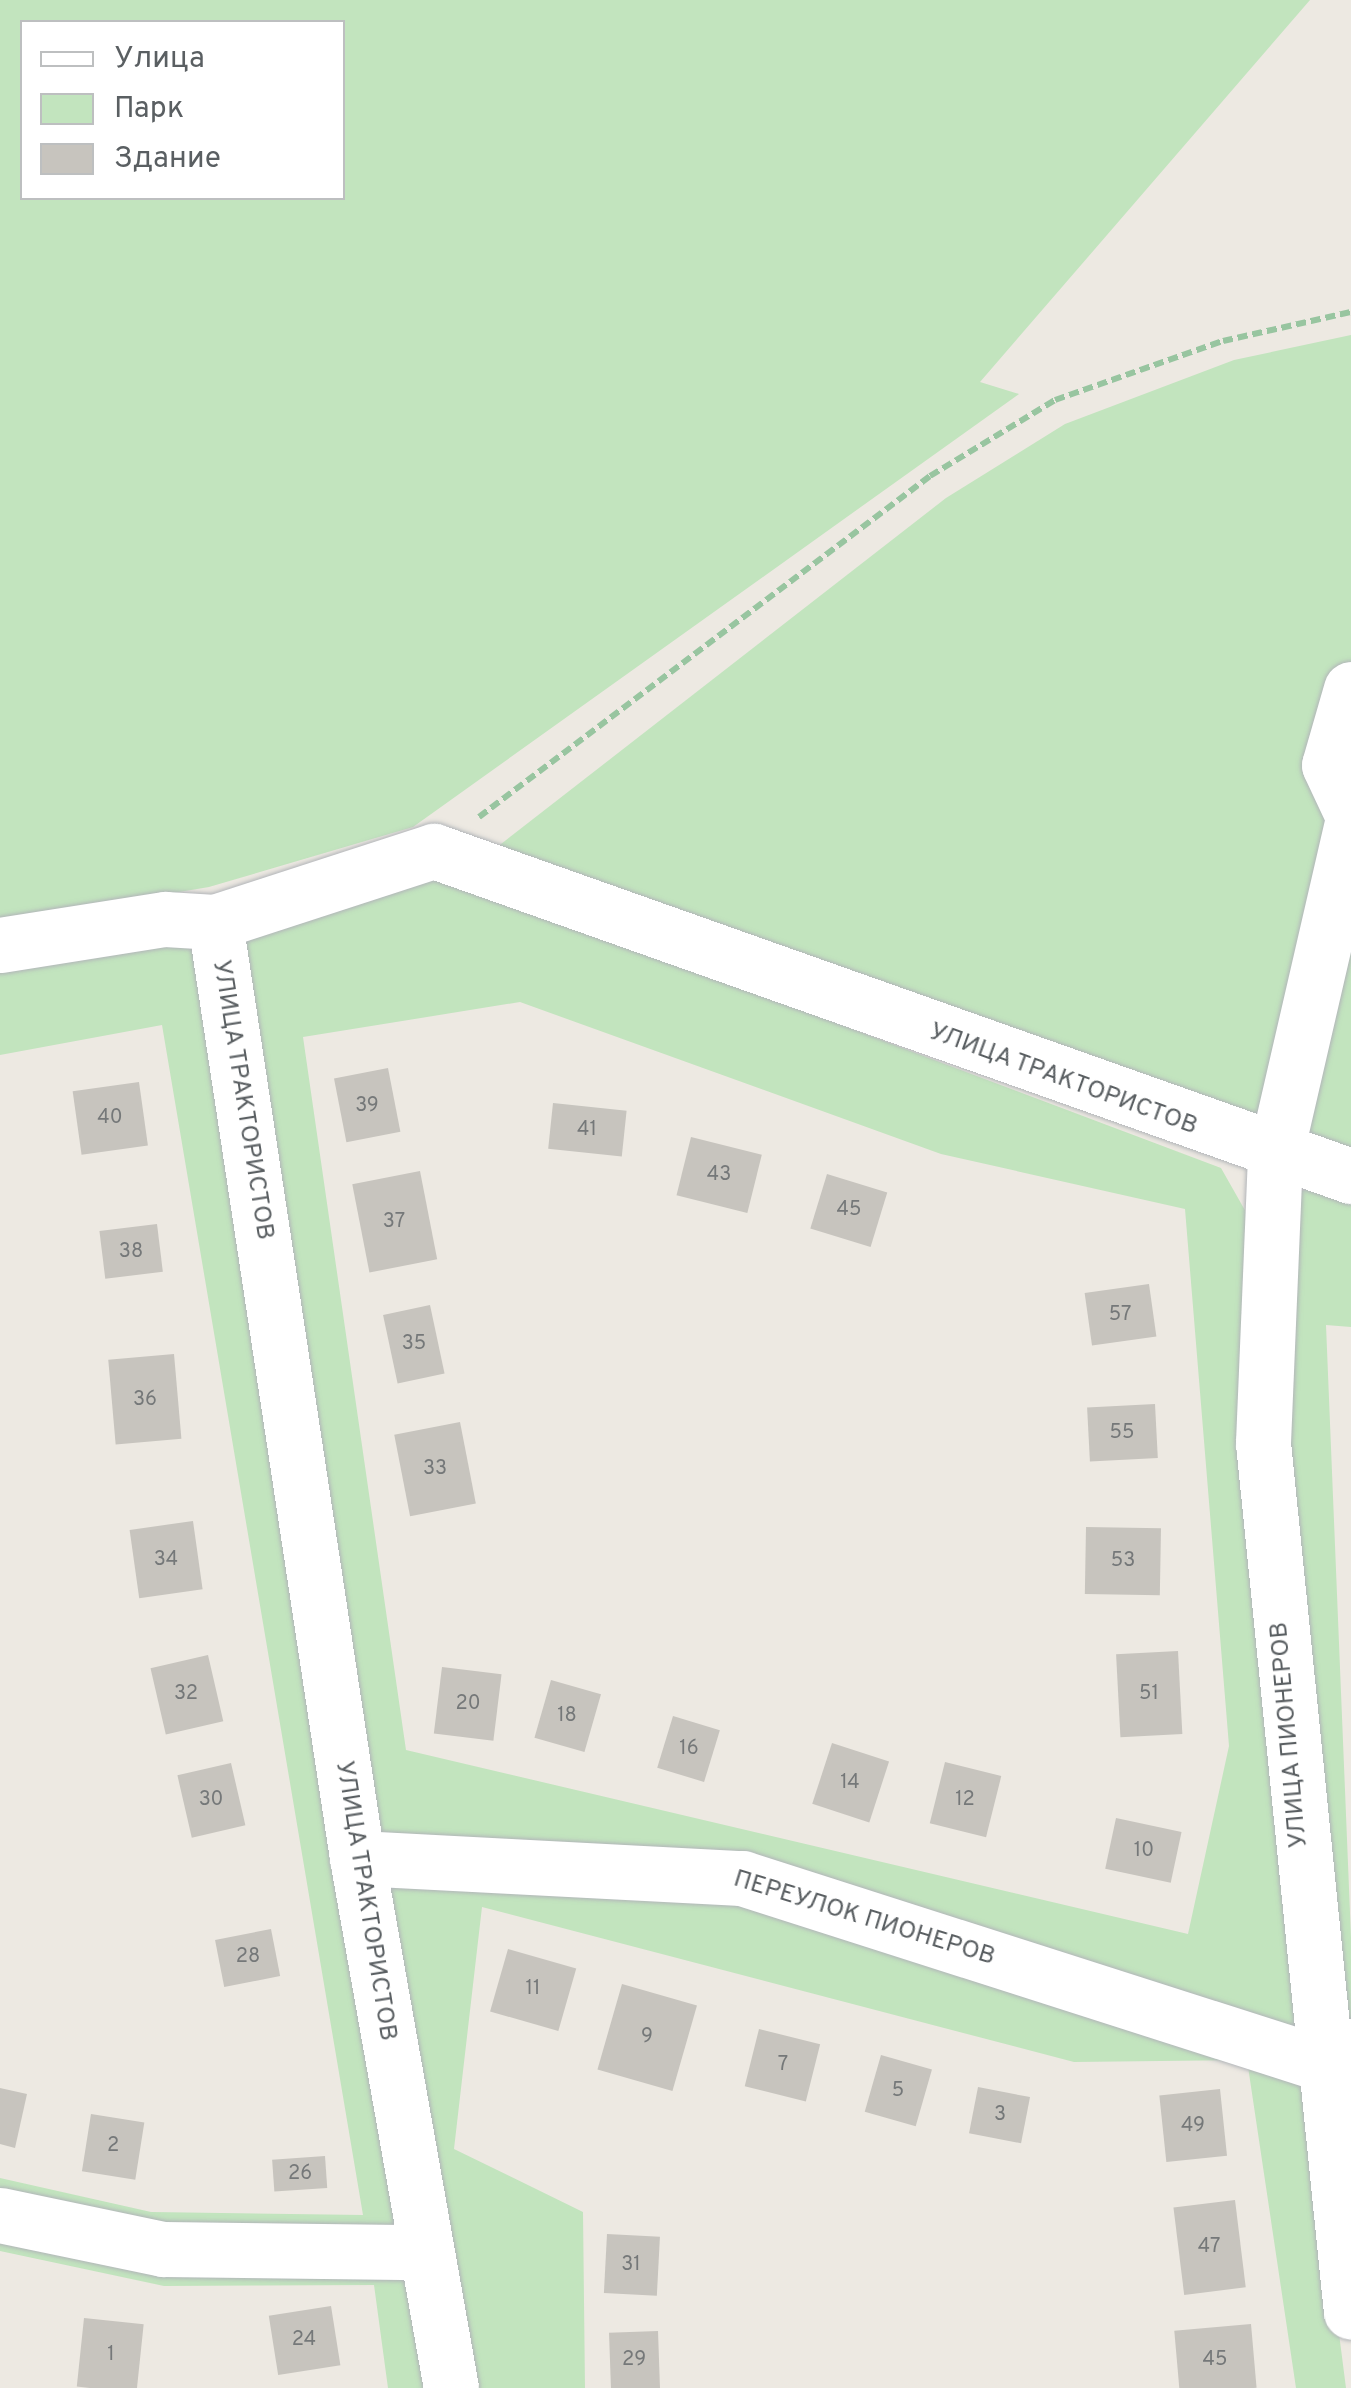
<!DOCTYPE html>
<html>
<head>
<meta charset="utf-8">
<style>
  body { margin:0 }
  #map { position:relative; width:1351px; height:2388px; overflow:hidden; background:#ede9e2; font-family:Overpass,sans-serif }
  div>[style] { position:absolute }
  .green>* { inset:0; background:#c2e4be }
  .building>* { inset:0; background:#c7c4be; transform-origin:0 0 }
  .path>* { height:6px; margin-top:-3px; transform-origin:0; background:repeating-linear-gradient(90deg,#98c5a0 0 10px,transparent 0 15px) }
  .roads { filter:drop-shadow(0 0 2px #b2b5b9) drop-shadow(0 0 2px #b2b5b9) }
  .minor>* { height:55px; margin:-27.5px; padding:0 27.5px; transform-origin:27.5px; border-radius:27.5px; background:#fff }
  span { translate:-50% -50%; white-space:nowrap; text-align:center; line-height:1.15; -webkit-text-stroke:10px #fff; paint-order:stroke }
  .number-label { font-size:20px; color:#757879 }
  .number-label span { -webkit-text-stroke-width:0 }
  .street-label { font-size:25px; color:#5a5f62 }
  .legend { position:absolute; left:20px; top:20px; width:325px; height:180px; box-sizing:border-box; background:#fff; border:2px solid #bdbfc0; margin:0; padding:12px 18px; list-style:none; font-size:30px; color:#5a5f62 }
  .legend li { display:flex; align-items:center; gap:20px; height:50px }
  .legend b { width:50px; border:2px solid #bdbfc0 }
</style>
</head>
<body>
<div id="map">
  <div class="green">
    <div style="clip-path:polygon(evenodd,0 0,1310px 0,980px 382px,1019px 394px,413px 827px,209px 887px,0 922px,0 0,22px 22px,342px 22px,342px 198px,22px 198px,22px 22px)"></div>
    <div style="clip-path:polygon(1351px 335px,1351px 1154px,492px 851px,946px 498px,1065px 424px,1234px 360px)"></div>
    <div style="clip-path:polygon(evenodd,427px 869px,1221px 1168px,1259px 1235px,1306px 2044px,747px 1864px,370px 1845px,233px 956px,252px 930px,427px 869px,520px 1002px,941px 1154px,1185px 1209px,1229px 1746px,1188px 1934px,406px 1750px,303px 1037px,520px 1002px)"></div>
    <div style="clip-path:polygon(179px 932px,207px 971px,399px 2224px,367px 2236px,164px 2237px,0 2203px,0 2178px,151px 2212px,363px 2215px,162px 1025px,0 1055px,0 961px)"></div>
    <div style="clip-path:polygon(1323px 1186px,1351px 1197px,1351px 1327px,1326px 1325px,1351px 1937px,1351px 2020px,1339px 2027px,1281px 1431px,1292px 1193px)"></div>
    <div style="clip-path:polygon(375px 1873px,745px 1891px,1305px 2069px,1346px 2388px,1296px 2388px,1247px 2060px,1074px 2062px,482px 1907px,454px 2149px,583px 2212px,585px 2388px,471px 2388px)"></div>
    <div style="clip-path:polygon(0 2226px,411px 2275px,442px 2388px,388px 2388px,374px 2285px,164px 2286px,0 2251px)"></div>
  </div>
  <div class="building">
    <div style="left:388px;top:1068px;width:65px;height:55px;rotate:79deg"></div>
    <div style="left:139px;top:1082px;width:64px;height:67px;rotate:82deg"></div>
    <div style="left:553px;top:1103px;width:74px;height:46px;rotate:6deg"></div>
    <div style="left:691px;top:1137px;width:73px;height:60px;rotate:14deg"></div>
    <div style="left:420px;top:1171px;width:90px;height:69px;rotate:79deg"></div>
    <div style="left:827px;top:1174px;width:63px;height:57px;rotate:17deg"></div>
    <div style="left:157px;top:1224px;width:48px;height:58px;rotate:83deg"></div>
    <div style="left:1149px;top:1284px;width:53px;height:65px;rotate:82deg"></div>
    <div style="left:430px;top:1305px;width:70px;height:48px;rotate:78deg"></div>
    <div style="left:174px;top:1354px;width:85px;height:66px;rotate:85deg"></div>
    <div style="left:1155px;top:1404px;width:54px;height:68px;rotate:87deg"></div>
    <div style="left:460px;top:1422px;width:83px;height:67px;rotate:79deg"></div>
    <div style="left:193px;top:1521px;width:69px;height:64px;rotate:82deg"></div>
    <div style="left:1086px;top:1527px;width:75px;height:67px;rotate:1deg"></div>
    <div style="left:1178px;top:1651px;width:83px;height:62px;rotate:87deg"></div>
    <div style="left:208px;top:1655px;width:68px;height:59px;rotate:77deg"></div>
    <div style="left:442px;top:1667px;width:60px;height:67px;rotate:7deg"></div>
    <div style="left:551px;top:1680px;width:52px;height:60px;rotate:16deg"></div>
    <div style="left:673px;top:1716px;width:49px;height:54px;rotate:17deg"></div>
    <div style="left:832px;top:1743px;width:60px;height:64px;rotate:18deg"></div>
    <div style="left:945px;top:1762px;width:58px;height:63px;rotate:14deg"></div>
    <div style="left:231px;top:1763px;width:64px;height:55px;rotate:77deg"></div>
    <div style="left:1116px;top:1818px;width:67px;height:52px;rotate:12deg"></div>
    <div style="left:271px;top:1929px;width:48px;height:57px;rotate:79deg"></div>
    <div style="left:508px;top:1949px;width:71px;height:65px;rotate:16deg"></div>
    <div style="left:622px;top:1984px;width:78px;height:89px;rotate:16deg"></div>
    <div style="left:759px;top:2029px;width:63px;height:59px;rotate:14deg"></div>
    <div style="left:881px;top:2055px;width:53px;height:59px;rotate:16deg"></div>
    <div style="left:978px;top:2087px;width:53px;height:47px;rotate:11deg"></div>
    <div style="clip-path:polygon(0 2088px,27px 2094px,15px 2148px,0 2144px)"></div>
    <div style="left:1220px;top:2089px;width:67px;height:61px;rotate:84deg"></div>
    <div style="left:91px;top:2114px;width:54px;height:58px;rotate:9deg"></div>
    <div style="left:325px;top:2156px;width:32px;height:53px;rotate:86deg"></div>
    <div style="left:1235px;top:2200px;width:88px;height:62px;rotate:83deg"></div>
    <div style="left:607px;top:2234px;width:53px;height:59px;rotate:3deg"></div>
    <div style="left:331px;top:2306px;width:60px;height:63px;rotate:81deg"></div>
    <div style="left:84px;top:2318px;width:60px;height:69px;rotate:6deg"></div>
    <div style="left:1251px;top:2324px;width:64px;height:77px;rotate:85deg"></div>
    <div style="left:658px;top:2331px;width:57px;height:49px;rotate:88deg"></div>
  </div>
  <div class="path">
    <div style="left:479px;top:817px;width:565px;rotate:-37.09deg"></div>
    <div style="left:930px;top:476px;width:146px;rotate:-31.3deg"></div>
    <div style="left:1055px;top:400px;width:178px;rotate:-19.4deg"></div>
    <div style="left:1223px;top:341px;width:131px;rotate:-12.8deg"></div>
  </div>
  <div class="roads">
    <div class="minor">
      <div style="left:1351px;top:689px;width:79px;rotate:106.1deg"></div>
      <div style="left:1329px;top:765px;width:52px;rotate:64.9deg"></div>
      <div style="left:1351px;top:827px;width:338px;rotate:103deg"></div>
      <div style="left:1275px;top:1156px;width:287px;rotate:92.4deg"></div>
      <div style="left:1263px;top:1443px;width:873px;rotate:84.22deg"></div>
      <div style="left:215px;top:922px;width:947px;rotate:81.37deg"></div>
      <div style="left:357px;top:1858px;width:538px;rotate:79.94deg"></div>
      <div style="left:0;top:945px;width:167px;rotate:-9deg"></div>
      <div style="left:165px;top:919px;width:50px;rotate:3.4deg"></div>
      <div style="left:215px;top:922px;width:230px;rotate:-18deg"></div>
      <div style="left:434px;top:851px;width:973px;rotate:19.52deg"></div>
      <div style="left:357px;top:1858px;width:386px;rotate:3deg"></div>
      <div style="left:742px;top:1878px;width:607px;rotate:17.75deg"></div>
      <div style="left:1320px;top:2063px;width:34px;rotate:-30deg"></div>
      <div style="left:0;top:2215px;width:167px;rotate:11.8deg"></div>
      <div style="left:163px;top:2249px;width:259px;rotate:0.7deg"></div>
    </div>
  </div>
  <div class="number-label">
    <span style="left:367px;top:1106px">39</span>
    <span style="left:110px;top:1118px">40</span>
    <span style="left:587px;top:1130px">41</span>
    <span style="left:719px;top:1175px">43</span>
    <span style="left:849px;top:1210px">45</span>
    <span style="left:394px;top:1222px">37</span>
    <span style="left:131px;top:1252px">38</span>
    <span style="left:1120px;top:1315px">57</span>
    <span style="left:414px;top:1344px">35</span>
    <span style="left:145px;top:1400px">36</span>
    <span style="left:1122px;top:1433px">55</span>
    <span style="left:435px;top:1469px">33</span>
    <span style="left:166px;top:1560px">34</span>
    <span style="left:1123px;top:1561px">53</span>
    <span style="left:186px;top:1694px">32</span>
    <span style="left:1149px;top:1694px">51</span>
    <span style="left:468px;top:1704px">20</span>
    <span style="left:567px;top:1716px">18</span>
    <span style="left:689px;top:1749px">16</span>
    <span style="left:850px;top:1783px">14</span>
    <span style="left:211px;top:1800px">30</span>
    <span style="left:965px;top:1800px">12</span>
    <span style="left:1144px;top:1851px">10</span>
    <span style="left:248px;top:1957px">28</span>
    <span style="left:533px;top:1989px">11</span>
    <span style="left:647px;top:2037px">9</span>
    <span style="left:783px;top:2065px">7</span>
    <span style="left:898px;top:2091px">5</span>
    <span style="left:1000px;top:2115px">3</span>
    <span style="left:1193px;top:2126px">49</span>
    <span style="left:113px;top:2146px">2</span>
    <span style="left:300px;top:2174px">26</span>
    <span style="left:1209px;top:2247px">47</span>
    <span style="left:631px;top:2265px">31</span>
    <span style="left:304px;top:2340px">24</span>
    <span style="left:111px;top:2355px">1</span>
    <span style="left:634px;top:2360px">29</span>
    <span style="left:1215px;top:2360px">45</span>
  </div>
  <div class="street-label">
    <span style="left:1063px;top:1080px;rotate:20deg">УЛИЦА ТРАКТОРИСТОВ</span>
    <span style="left:242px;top:1100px;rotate:81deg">УЛИЦА ТРАКТОРИСТОВ</span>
    <span style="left:1290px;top:1735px;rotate:-95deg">УЛИЦА ПИОНЕРОВ</span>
    <span style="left:365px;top:1901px;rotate:81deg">УЛИЦА ТРАКТОРИСТОВ</span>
    <span style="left:864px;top:1919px;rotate:17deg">ПЕРЕУЛОК ПИОНЕРОВ</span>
  </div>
  <ul class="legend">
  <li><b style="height:12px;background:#fff"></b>Улица</li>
  <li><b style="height:28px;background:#c2e4be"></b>Парк</li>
  <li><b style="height:28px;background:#c7c4be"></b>Здание</li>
  </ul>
</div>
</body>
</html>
